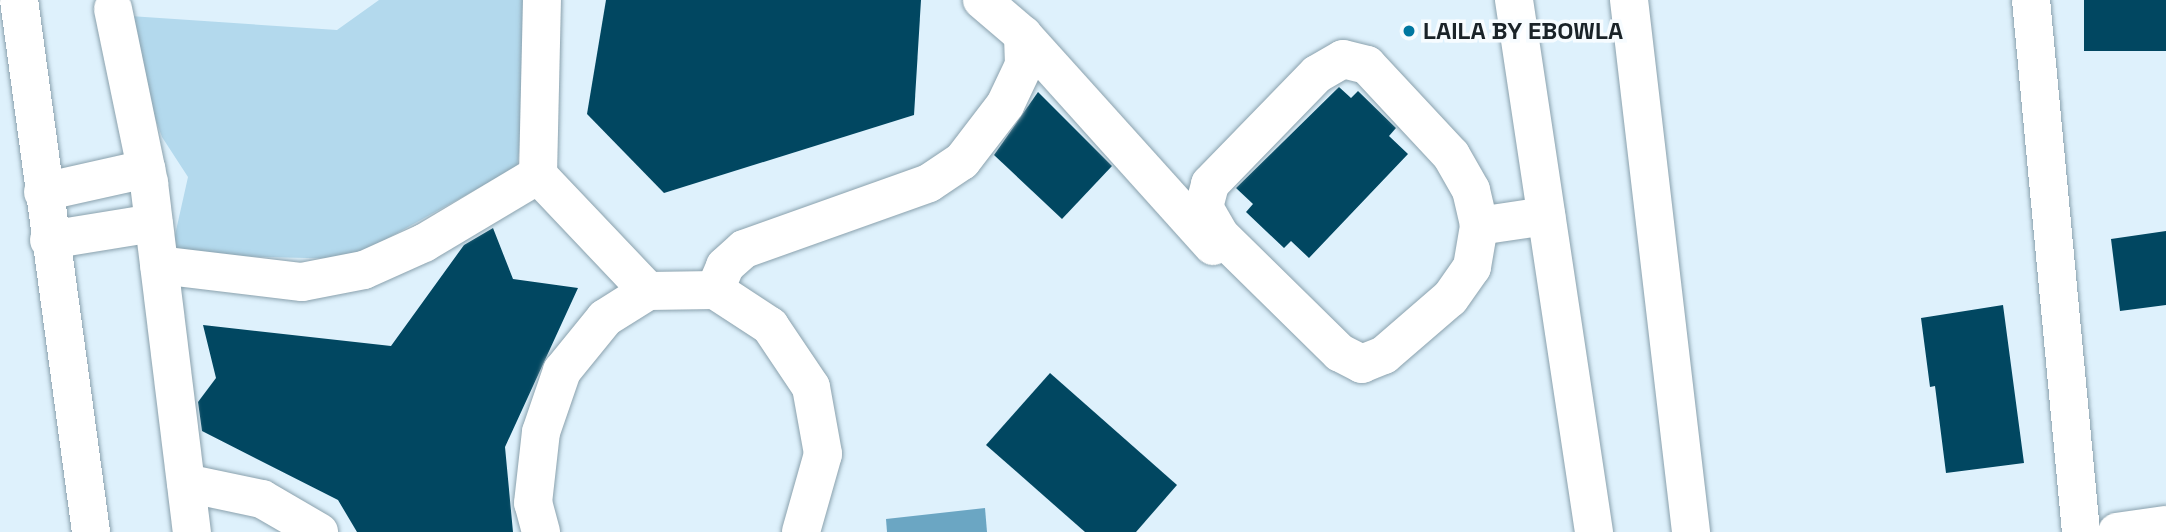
<!DOCTYPE html>
<html>
<head>
<meta charset="utf-8">
<style>
  body { margin:0 }
  #map { position:relative; width:2166px; height:532px; overflow:hidden; background:#def1fc; font-family:"Space Grotesk",sans-serif }
  div>[style] { position:absolute }
  .green>* { inset:0; background:#b3d9ed }
  .water>* { inset:0; background:#6ba6c3 }
  .building>* { inset:0; background:#014761; transform-origin:0 0 }
  .roads { filter:drop-shadow(0 0 2px #8aa1ad) drop-shadow(0 0 2px #8aa1ad) }
  .street>* { height:38px; margin:-19px; padding:0 19px; transform-origin:19px; border-radius:19px; background:#fff }
  .dots>* { width:19px; height:19px; translate:-50% -50%; box-sizing:border-box; border:4px solid #f7fcff; border-radius:50% }
  span { translate:-50% -50%; white-space:nowrap; text-align:center; line-height:1.15; -webkit-text-stroke:7px #f7fcff; paint-order:stroke }
  .poi-label { font-size:24px; color:#1a2328; font-weight:700 }
  .left { translate:0 -50%; text-align:left }
</style>
</head>
<body>
<div id="map">
  <div class="green">
    <div style="clip-path:polygon(379px 0,538px 0,517px 167px,350px 259px,177px 255px,173px 244px,188px 177px,162px 137px,142px 83px,130px 16px,337px 30px)"></div>
  </div>
  <div class="water">
    <div style="clip-path:polygon(985px 508px,987px 532px,887px 532px,886px 519px)"></div>
  </div>
  <div class="building">
    <div style="clip-path:polygon(606px 0,921px 0,914px 115px,664px 193px,587px 114px)"></div>
    <div style="left:2166px;top:0;width:51px;height:82px;rotate:90deg"></div>
    <div style="clip-path:polygon(1339px 87px,1351px 98px,1358px 91px,1396px 128px,1389px 136px,1408px 154px,1309px 258px,1291px 241px,1284px 248px,1246px 212px,1253px 204px,1236px 188px)"></div>
    <div style="clip-path:polygon(1038px 92px,1112px 166px,1062px 219px,994px 155px)"></div>
    <div style="clip-path:polygon(493px 228px,513px 279px,578px 288px,505px 447px,513px 532px,357px 532px,338px 500px,202px 431px,198px 402px,216px 378px,203px 325px,391px 346px,464px 245px)"></div>
    <div style="clip-path:polygon(2166px 231px,2166px 305px,2120px 311px,2111px 239px)"></div>
    <div style="clip-path:polygon(2003px 305px,2024px 463px,1946px 473px,1935px 386px,1930px 387px,1921px 318px)"></div>
    <div style="clip-path:polygon(1050px 373px,1177px 485px,1136px 532px,1085px 532px,986px 445px)"></div>
  </div>
  <div class="roads">
    <div class="street">
      <div style="left:19px;top:0;width:537px;rotate:82.29deg"></div>
      <div style="left:982px;top:0;width:54px;rotate:40.5deg"></div>
      <div style="left:1023px;top:35px;width:284px;rotate:48deg"></div>
      <div style="left:1514px;top:0;width:538px;rotate:81.45deg"></div>
      <div style="left:1629px;top:0;width:536px;rotate:83.35deg"></div>
      <div style="left:2031px;top:0;width:534px;rotate:84.63deg"></div>
      <div style="left:113px;top:9px;width:178px;rotate:78.3deg"></div>
      <div style="left:149px;top:183px;width:352px;rotate:83deg"></div>
      <div style="left:1343px;top:59px;width:25px;rotate:14deg"></div>
      <div style="left:1367px;top:65px;width:123px;rotate:47deg"></div>
      <div style="left:1451px;top:155px;width:40px;rotate:60.3deg"></div>
      <div style="left:1471px;top:190px;width:37px;rotate:77deg"></div>
      <div style="left:1479px;top:226px;width:42px;rotate:99.7deg"></div>
      <div style="left:1472px;top:267px;width:38px;rotate:125deg"></div>
      <div style="left:1450px;top:298px;width:87px;rotate:139.2deg"></div>
      <div style="left:1384px;top:355px;width:24px;rotate:158deg"></div>
      <div style="left:1362px;top:364px;width:25px;rotate:-153deg"></div>
      <div style="left:1340px;top:353px;width:168px;rotate:-135.5deg"></div>
      <div style="left:1220px;top:235px;width:32px;rotate:-120deg"></div>
      <div style="left:1204px;top:207px;width:24px;rotate:-75deg"></div>
      <div style="left:1210px;top:184px;width:153px;rotate:-45.8deg"></div>
      <div style="left:1317px;top:74px;width:30px;rotate:-30deg"></div>
      <div style="left:538px;top:175px;width:160px;rotate:46.5deg"></div>
      <div style="left:43px;top:192px;width:106px;rotate:-12.6deg"></div>
      <div style="left:1479px;top:226px;width:68px;rotate:-8.5deg"></div>
      <div style="left:49px;top:240px;width:106px;rotate:-9.2deg"></div>
      <div style="left:159px;top:265px;width:144px;rotate:6.8deg"></div>
      <div style="left:302px;top:282px;width:63px;rotate:-11deg"></div>
      <div style="left:364px;top:270px;width:66px;rotate:-24.2deg"></div>
      <div style="left:424px;top:243px;width:133px;rotate:-30.8deg"></div>
      <div style="left:538px;top:175px;width:175px;rotate:-88.7deg"></div>
      <div style="left:715px;top:290px;width:26px;rotate:-67deg"></div>
      <div style="left:725px;top:266px;width:25px;rotate:-42deg"></div>
      <div style="left:744px;top:249px;width:196px;rotate:-19.6deg"></div>
      <div style="left:929px;top:183px;width:40px;rotate:-34deg"></div>
      <div style="left:962px;top:161px;width:71px;rotate:-52.5deg"></div>
      <div style="left:1005px;top:105px;width:44px;rotate:-64.6deg"></div>
      <div style="left:1024px;top:65px;width:30px;rotate:-92deg"></div>
      <div style="left:186px;top:483px;width:78px;rotate:11.9deg"></div>
      <div style="left:262px;top:499px;width:66px;rotate:30.1deg"></div>
      <div style="left:541px;top:532px;width:30px;rotate:-105deg"></div>
      <div style="left:533px;top:503px;width:71px;rotate:-83.6deg"></div>
      <div style="left:541px;top:432px;width:65px;rotate:-71deg"></div>
      <div style="left:562px;top:371px;width:68px;rotate:-50.9deg"></div>
      <div style="left:605px;top:318px;width:51px;rotate:-32.1deg"></div>
      <div style="left:648px;top:291px;width:67px;rotate:-0.9deg"></div>
      <div style="left:715px;top:290px;width:66px;rotate:33.2deg"></div>
      <div style="left:770px;top:326px;width:73px;rotate:56.1deg"></div>
      <div style="left:811px;top:387px;width:68px;rotate:79.8deg"></div>
      <div style="left:823px;top:454px;width:81px;rotate:105.8deg"></div>
      <div style="left:2117px;top:532px;width:49px;rotate:-8.1deg"></div>
    </div>
  </div>
  <div class="dots">
    <div style="left:1409px;top:31px;background:#0077a0"></div>
  </div>
  <div class="poi-label">
    <span class="left" style="left:1423px;top:31px">LAILA BY EBOWLA</span>
  </div>
</div>
</body>
</html>
